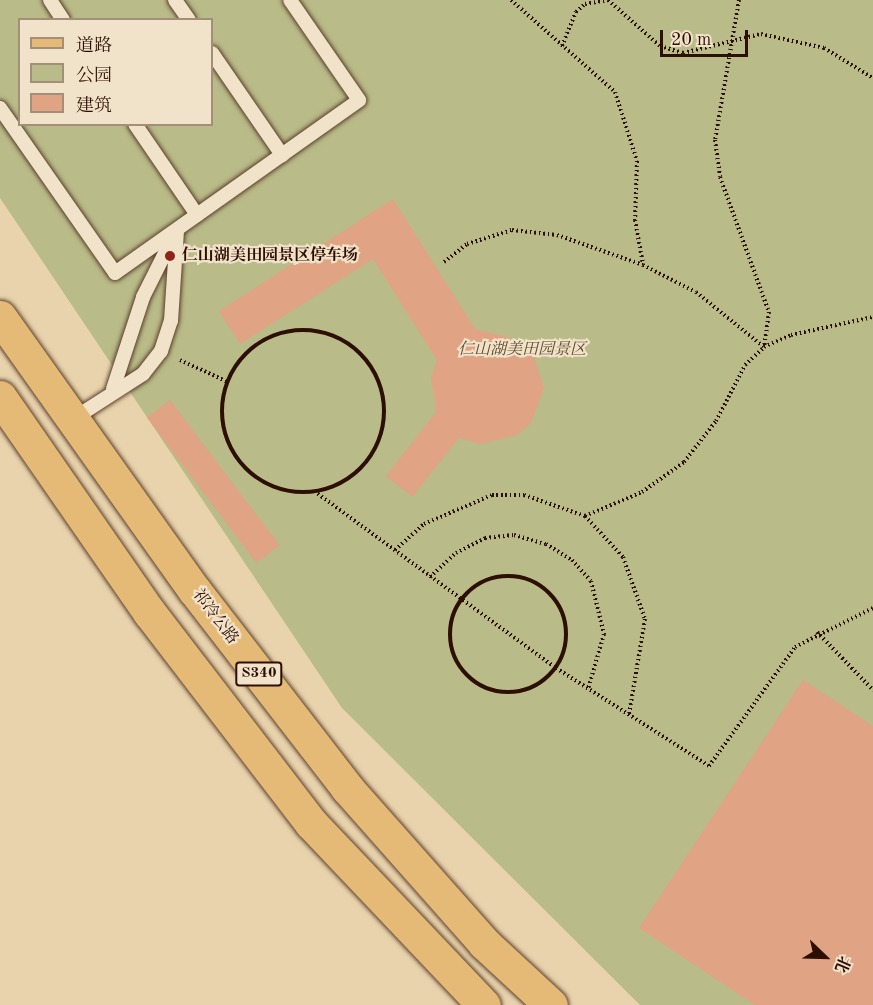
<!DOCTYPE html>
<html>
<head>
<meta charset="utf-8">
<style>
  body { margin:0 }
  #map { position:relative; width:873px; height:1005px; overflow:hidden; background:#e9d3ad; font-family:"Old Standard TT","Noto Serif SC",serif }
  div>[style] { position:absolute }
  .green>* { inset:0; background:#b9bb88 }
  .building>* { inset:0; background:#e0a383; transform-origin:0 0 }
  .path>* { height:4px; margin-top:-2px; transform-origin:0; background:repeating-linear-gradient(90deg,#2d0f00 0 1.5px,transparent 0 4.5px) }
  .path>.ring { margin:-2px; padding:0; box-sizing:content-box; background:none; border:4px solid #2d0f00; border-radius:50% }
  .roads { filter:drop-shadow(0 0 2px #5c402b) drop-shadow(0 0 2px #5c402b) }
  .lane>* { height:14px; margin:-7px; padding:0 7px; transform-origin:7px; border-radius:7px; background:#f1e2ca }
  .primary>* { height:33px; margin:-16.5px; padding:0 16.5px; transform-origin:16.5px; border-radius:16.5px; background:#e4ba76 }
  .dots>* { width:16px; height:16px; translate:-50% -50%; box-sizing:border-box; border:3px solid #f1e2ca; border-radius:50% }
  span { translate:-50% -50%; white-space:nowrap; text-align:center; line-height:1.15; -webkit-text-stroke:4.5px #f1e2ca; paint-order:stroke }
  .shield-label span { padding:2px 4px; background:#f1e2ca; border:2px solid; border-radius:4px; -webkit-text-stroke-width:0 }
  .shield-label { font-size:15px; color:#2d0f00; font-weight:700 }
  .poi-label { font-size:16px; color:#2d0f00; font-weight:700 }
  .left { translate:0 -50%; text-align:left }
  .park-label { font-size:16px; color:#5e4b30; font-style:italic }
  .street-label { font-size:16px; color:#2d0f00 }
  .legend { position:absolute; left:18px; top:18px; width:195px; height:108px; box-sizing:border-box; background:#f1e2ca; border:2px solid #a38e79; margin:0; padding:8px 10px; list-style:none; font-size:18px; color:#2d0f00 }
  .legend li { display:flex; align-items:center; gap:12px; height:30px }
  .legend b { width:30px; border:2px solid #a38e79 }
  .north { position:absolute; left:795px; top:927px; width:60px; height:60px; -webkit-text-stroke:4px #f1e2ca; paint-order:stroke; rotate:113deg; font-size:16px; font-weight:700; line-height:24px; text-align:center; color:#2d0f00 }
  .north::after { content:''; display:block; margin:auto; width:21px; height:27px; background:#2d0f00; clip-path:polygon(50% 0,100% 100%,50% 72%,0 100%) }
  .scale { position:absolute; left:660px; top:30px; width:88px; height:27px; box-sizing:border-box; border:3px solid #2d0f00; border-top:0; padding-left:8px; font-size:18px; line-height:21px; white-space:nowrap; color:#2d0f00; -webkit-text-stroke:4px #f1e2ca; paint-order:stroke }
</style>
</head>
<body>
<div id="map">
  <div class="green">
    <div style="clip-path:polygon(evenodd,0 0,873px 0,873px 1005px,640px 1005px,342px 708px,0 198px,0 0,20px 20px,212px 20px,212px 124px,20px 124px,20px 20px)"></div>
  </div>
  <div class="building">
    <div style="clip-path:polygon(393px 199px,475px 329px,518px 340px,532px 352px,544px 388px,531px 423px,517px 435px,481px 444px,459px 438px,412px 497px,386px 476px,436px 412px,431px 377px,437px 360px,373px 259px,240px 344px,219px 311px)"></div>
    <div style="left:170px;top:400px;width:182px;height:29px;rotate:53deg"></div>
    <div style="clip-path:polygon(803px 680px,873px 726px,873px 1005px,755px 1005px,639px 928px)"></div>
  </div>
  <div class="path">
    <div style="left:511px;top:0;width:139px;rotate:41.5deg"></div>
    <div style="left:615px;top:92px;width:72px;rotate:72.3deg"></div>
    <div style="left:637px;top:161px;width:59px;rotate:91.9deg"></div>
    <div style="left:635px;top:220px;width:45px;rotate:79.7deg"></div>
    <div style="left:739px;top:0;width:142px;rotate:99.7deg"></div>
    <div style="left:715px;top:140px;width:37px;rotate:82deg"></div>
    <div style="left:720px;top:177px;width:144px;rotate:70.1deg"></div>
    <div style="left:769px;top:312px;width:35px;rotate:98deg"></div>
    <div style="left:562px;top:46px;width:37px;rotate:-68deg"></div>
    <div style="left:576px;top:12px;width:12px;rotate:-42deg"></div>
    <div style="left:585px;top:4px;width:23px;rotate:-10deg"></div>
    <div style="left:608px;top:0;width:69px;rotate:41.5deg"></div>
    <div style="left:660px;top:46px;width:24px;rotate:17deg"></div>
    <div style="left:683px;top:53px;width:80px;rotate:-13.7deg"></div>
    <div style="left:761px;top:34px;width:65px;rotate:12.5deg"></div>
    <div style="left:824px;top:48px;width:57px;rotate:31.5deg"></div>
    <div style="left:444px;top:262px;width:29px;rotate:-38deg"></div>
    <div style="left:467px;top:244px;width:47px;rotate:-17.3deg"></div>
    <div style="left:512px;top:230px;width:45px;rotate:6.3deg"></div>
    <div style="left:557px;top:235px;width:91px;rotate:19.2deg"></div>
    <div style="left:643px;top:265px;width:59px;rotate:27deg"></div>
    <div style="left:696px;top:292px;width:87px;rotate:39deg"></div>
    <div class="ring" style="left:222px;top:330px;width:158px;height:158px"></div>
    <div style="left:180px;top:360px;width:53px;rotate:24.6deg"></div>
    <div style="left:314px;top:491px;width:300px;rotate:36.2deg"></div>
    <div style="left:556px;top:668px;width:182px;rotate:32.6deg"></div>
    <div style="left:709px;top:766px;width:147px;rotate:-54.1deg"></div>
    <div style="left:795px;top:647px;width:87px;rotate:-26.6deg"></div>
    <div style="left:585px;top:516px;width:62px;rotate:-22.8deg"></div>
    <div style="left:642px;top:492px;width:52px;rotate:-35.5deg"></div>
    <div style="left:684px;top:462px;width:52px;rotate:-52deg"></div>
    <div style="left:716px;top:421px;width:63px;rotate:-62.6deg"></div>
    <div style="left:745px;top:365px;width:26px;rotate:-43deg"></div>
    <div style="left:764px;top:347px;width:30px;rotate:-24deg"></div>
    <div style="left:791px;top:335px;width:84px;rotate:-12.4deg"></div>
    <div style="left:395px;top:550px;width:39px;rotate:-42deg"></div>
    <div style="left:424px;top:524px;width:74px;rotate:-23.1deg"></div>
    <div style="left:492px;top:495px;width:32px"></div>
    <div style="left:524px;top:495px;width:65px;rotate:19deg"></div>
    <div style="left:585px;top:516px;width:56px;rotate:47.2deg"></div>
    <div style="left:623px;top:557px;width:66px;rotate:70.5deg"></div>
    <div style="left:645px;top:619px;width:97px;rotate:99.5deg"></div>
    <div class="ring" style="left:450px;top:576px;width:112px;height:112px"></div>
    <div style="left:430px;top:577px;width:35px;rotate:-43deg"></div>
    <div style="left:456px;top:553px;width:33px;rotate:-27deg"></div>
    <div style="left:485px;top:538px;width:29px;rotate:-6deg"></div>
    <div style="left:514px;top:535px;width:33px;rotate:16deg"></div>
    <div style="left:546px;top:544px;width:31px;rotate:32deg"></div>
    <div style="left:572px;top:560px;width:28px;rotate:48deg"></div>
    <div style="left:591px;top:581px;width:55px;rotate:76.2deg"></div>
    <div style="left:604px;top:634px;width:57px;rotate:106.2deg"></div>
    <div style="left:817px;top:632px;width:81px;rotate:46deg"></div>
  </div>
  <div class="roads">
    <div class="lane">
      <div style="left:50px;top:0;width:24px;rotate:57deg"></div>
      <div style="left:175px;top:0;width:24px;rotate:55deg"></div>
      <div style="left:212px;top:53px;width:124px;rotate:55.5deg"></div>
      <div style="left:0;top:108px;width:201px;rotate:55.1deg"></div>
      <div style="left:115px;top:273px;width:299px;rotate:-35.3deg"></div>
      <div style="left:359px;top:100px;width:121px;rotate:-124.6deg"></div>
      <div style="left:135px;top:124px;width:110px;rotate:55.7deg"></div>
      <div style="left:113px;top:389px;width:97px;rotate:-71.9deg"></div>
      <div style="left:143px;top:297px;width:69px;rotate:-63.4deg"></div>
      <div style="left:73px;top:419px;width:83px;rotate:-32.7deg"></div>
      <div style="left:143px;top:374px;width:29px;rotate:-52deg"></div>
      <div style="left:161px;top:351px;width:32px;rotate:-72deg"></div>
      <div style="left:171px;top:321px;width:91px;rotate:-86.2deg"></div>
    </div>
    <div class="primary">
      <div style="left:0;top:317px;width:336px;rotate:54.6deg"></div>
      <div style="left:195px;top:591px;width:249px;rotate:52.3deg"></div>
      <div style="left:347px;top:788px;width:207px;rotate:48.5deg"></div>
      <div style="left:484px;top:943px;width:91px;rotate:42.8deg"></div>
      <div style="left:0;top:397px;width:262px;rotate:55.3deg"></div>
      <div style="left:149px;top:612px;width:266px;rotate:52.5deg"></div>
      <div style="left:311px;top:823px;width:251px;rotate:46.5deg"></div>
    </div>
  </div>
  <div class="dots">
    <div style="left:170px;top:256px;background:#8f2418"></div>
  </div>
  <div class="shield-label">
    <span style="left:259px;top:674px">S340</span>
  </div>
  <div class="poi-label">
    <span class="left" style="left:182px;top:256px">仁山湖美田园景区停车场</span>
  </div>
  <div class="park-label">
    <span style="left:522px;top:350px">仁山湖美田园景区</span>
  </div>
  <div class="street-label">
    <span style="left:215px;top:617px;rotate:53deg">祁冷公路</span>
  </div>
  <ul class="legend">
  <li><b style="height:8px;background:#e4ba76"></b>道路</li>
  <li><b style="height:16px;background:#b9bb88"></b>公园</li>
  <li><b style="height:16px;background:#e0a383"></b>建筑</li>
  </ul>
  <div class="north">北</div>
  <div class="scale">20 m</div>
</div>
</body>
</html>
